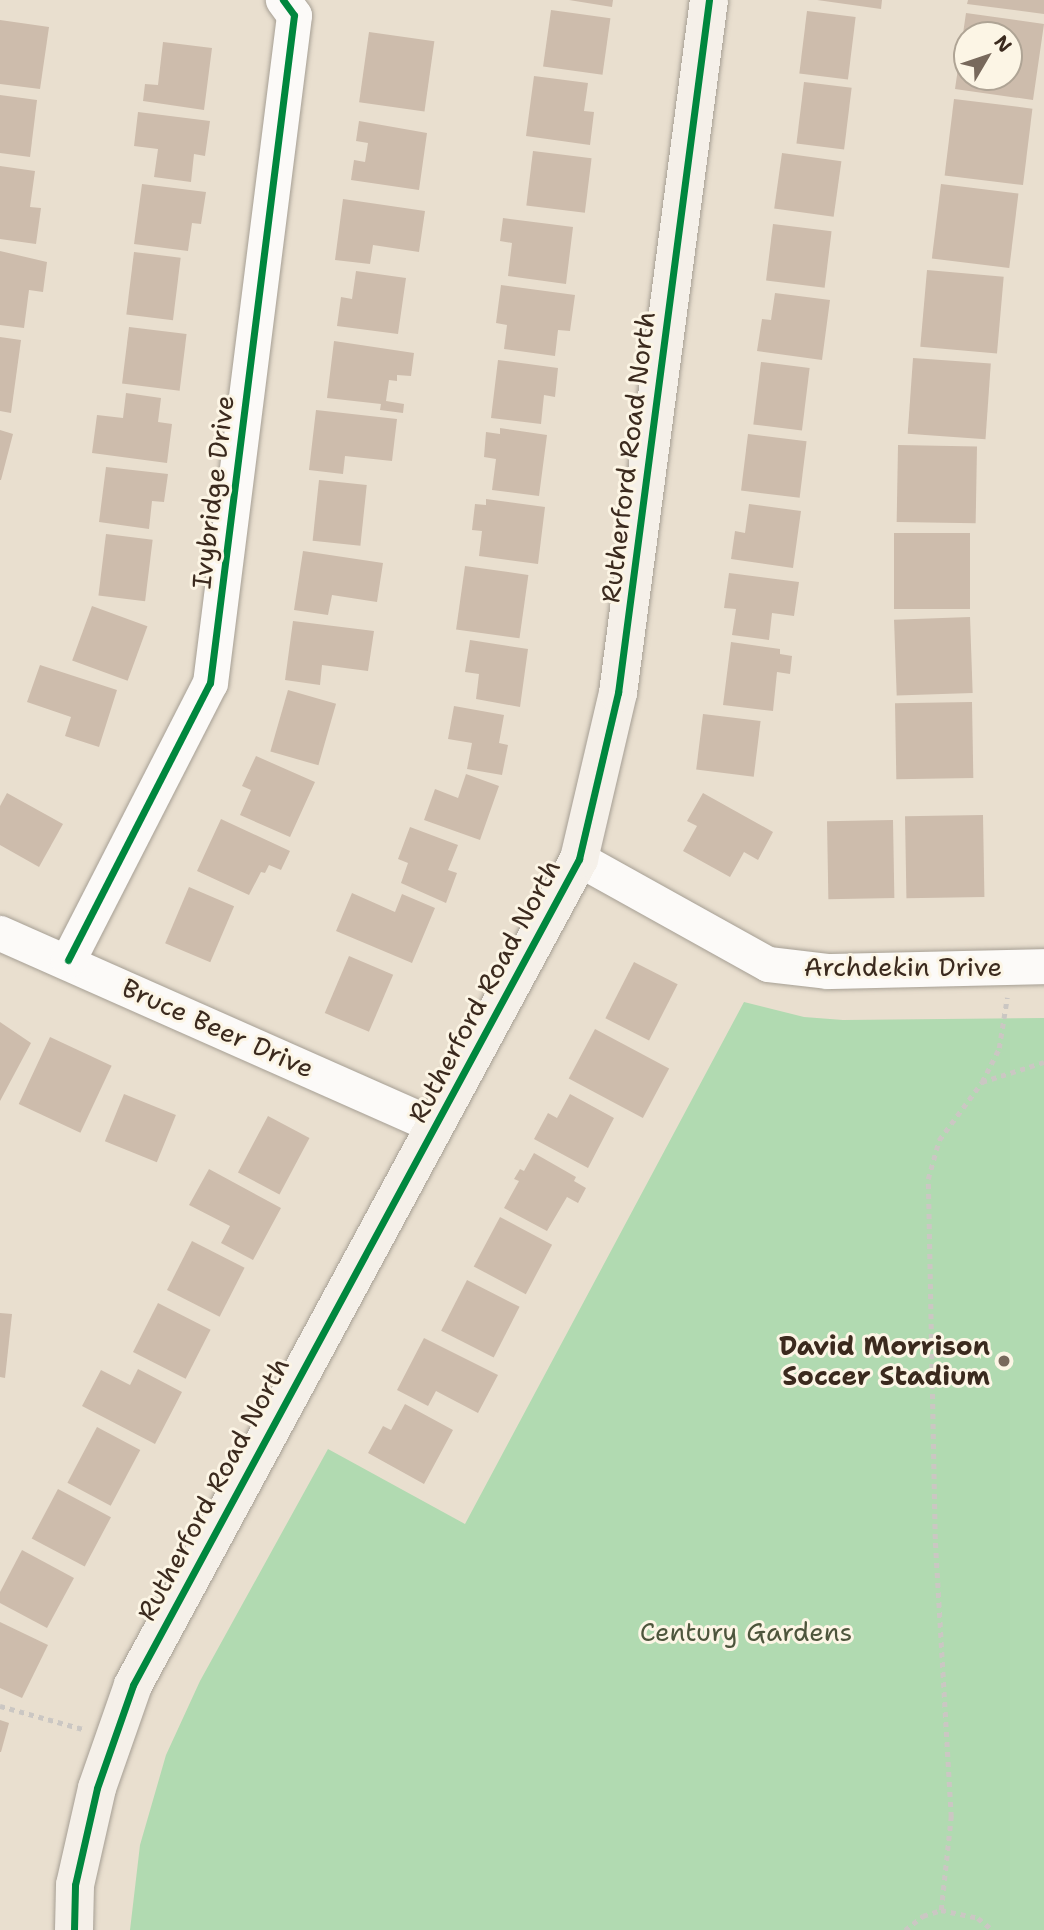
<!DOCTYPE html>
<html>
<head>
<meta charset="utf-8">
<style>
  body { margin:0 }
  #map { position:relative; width:1044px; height:1930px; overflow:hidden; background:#e9dfcf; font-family:"Shantell Sans",sans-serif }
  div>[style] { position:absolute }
  .green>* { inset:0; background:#b1dab1 }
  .building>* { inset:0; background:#cdbcac; transform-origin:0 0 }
  .path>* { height:4.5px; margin-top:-2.25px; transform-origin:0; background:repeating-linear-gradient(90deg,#cbc7c3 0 5px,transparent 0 10px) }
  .roads { filter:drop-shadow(0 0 2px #a69f94) drop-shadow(0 0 2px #a69f94) }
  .street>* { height:35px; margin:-17.5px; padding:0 17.5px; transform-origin:17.5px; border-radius:17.5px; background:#fcfaf8 }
  .secondary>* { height:38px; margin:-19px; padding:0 19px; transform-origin:19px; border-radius:19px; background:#f5f0e9 }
  .cycleway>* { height:7px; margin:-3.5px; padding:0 3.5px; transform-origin:3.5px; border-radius:3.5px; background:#00873e }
  .dots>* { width:19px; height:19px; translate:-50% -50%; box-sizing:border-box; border:4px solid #fcf5e5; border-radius:50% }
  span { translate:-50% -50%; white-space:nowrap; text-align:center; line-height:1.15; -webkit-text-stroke:6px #fcf5e5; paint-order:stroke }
  .street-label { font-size:26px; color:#3b2a1e }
  .poi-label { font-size:26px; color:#3b2a1e; font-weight:700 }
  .right { translate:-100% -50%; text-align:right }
  .park-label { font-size:26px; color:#4d553c }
  .north { position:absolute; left:953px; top:21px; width:70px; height:70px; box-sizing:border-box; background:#fcf5e5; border:2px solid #afa495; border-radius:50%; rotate:51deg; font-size:19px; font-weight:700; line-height:28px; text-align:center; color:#3b2a1e }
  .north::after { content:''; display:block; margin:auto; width:24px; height:32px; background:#78695c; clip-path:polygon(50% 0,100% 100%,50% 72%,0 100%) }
</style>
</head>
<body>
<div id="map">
  <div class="green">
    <div style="clip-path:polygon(744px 1002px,804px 1017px,843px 1020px,1044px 1018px,1044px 1930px,130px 1930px,140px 1845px,166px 1755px,200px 1681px,328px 1449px,465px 1524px)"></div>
  </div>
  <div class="building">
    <div style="clip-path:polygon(569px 0,613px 0,612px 7px)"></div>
    <div style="clip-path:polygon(817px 0,882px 0,881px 9px)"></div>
    <div style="clip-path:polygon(968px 0,1044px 0,1044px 14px,967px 4px)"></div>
    <div style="left:551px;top:10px;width:60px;height:57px;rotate:8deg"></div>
    <div style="left:807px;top:11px;width:49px;height:63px;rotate:7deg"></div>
    <div style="clip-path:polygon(evenodd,966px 13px,1044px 24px,1033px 100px,955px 89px,966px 13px,967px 35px,1009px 35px,1009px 77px,967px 77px,967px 35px)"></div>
    <div style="clip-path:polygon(0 20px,49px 27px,40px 89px,0 84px)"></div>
    <div style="left:369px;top:32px;width:66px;height:71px;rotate:8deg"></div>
    <div style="clip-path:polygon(163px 42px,212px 48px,204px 110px,143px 101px,145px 84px,158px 85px)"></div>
    <div style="clip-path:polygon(534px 76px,588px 83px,584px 111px,594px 112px,590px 145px,526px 136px)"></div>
    <div style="left:804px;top:82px;width:48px;height:62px;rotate:7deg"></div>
    <div style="clip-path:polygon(0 95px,37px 100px,30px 157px,0 153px)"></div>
    <div style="left:954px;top:99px;width:79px;height:77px;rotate:7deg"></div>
    <div style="clip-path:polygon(138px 112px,210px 121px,205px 156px,194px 154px,191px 182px,154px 177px,158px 149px,134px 146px)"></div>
    <div style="clip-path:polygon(359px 121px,427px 133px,419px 190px,351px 180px,354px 160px,365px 162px,368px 143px,356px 141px)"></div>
    <div style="left:533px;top:151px;width:59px;height:55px;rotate:7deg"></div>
    <div style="left:782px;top:153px;width:60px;height:56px;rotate:8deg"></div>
    <div style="clip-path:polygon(0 166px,35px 171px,30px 207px,41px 208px,36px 244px,0 239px)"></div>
    <div style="clip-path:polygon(142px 184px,206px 192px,201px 224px,192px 223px,188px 251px,134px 244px)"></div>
    <div style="left:941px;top:184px;width:78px;height:75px;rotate:7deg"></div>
    <div style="clip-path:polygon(343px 199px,425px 211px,419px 252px,373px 245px,370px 264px,335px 260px)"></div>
    <div style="clip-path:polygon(503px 218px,573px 227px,566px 284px,508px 276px,512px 243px,500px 241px)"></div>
    <div style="left:773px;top:224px;width:59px;height:57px;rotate:7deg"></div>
    <div style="clip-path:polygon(0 251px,47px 262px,43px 292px,29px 290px,24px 328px,0 325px)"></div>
    <div style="left:134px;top:252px;width:47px;height:63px;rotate:7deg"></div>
    <div style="left:927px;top:270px;width:77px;height:77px;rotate:5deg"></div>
    <div style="clip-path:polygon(356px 271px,406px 278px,398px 334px,337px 326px,341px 297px,352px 299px)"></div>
    <div style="clip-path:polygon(501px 285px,575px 295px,570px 331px,558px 330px,555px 356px,504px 349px,507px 325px,496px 323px)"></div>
    <div style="clip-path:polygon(775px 293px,830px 300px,822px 360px,757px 351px,762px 319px,771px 320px)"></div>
    <div style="left:129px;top:327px;width:58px;height:57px;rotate:7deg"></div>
    <div style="clip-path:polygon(0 337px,21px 340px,11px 413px,0 411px)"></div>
    <div style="clip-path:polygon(334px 341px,414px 353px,411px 376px,397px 375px,397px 381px,389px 380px,386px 401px,404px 404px,403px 413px,380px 410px,381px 404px,327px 398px)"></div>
    <div style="left:913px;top:358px;width:78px;height:76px;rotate:4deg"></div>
    <div style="clip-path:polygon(498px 360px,558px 368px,555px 397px,544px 395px,541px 424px,491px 418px)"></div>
    <div style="left:761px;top:362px;width:49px;height:63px;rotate:7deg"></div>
    <div style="clip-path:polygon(126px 393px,161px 398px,158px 422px,172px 424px,167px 463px,92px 453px,97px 415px,123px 418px)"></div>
    <div style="clip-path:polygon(316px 410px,397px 419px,392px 461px,345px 456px,343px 474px,309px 470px)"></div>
    <div style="clip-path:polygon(500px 428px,547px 435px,539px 496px,492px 490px,496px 459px,484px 457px,486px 432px,500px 434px)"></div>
    <div style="clip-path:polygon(0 430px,13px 434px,1px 480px,0 480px)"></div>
    <div style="left:748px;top:434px;width:59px;height:57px;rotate:7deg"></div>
    <div style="left:898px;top:445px;width:79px;height:77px;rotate:1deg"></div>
    <div style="clip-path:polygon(106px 467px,168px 474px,164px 502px,152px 501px,149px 529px,99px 522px)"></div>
    <div style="left:319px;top:480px;width:48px;height:61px;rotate:6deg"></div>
    <div style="clip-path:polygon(486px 499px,545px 507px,538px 564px,479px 556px,482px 531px,472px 530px,475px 504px,486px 505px)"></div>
    <div style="clip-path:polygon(749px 504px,801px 511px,793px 568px,731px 559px,735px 531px,745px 533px)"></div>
    <div style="left:894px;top:533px;width:76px;height:76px"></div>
    <div style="left:106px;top:534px;width:47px;height:62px;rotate:7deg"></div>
    <div style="clip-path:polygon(303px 551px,383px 563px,377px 602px,332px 595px,328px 615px,294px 610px)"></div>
    <div style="left:465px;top:566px;width:64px;height:64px;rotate:8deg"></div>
    <div style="clip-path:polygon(729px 573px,799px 582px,794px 616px,772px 613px,769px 640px,732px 635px,736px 609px,724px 608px)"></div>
    <div style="left:92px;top:606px;width:59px;height:58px;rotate:20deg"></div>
    <div style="left:970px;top:617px;width:76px;height:76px;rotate:88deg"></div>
    <div style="clip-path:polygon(293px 621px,374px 631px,368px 671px,322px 665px,320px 685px,285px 680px)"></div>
    <div style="clip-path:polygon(470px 640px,528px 649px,520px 707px,476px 699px,479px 674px,465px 672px)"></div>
    <div style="clip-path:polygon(731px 642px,780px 649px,780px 654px,792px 656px,790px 674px,777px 672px,773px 711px,723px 705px)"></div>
    <div style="clip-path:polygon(40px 665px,117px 690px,99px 747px,65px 736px,71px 717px,27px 702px)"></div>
    <div style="left:288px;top:690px;width:50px;height:64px;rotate:16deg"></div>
    <div style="left:972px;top:702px;width:76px;height:77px;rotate:89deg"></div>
    <div style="clip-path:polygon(454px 706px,504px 715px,499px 743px,508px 745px,502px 775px,467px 769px,472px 743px,448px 739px)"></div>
    <div style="left:703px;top:714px;width:58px;height:56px;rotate:7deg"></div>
    <div style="clip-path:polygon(256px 756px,315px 782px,290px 837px,240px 815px,251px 790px,242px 786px)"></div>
    <div style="clip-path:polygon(466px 774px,499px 786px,480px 840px,424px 820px,435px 789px,458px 798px)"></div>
    <div style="clip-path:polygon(7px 793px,63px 824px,39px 867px,0 845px,0 806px)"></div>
    <div style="clip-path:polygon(703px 793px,773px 832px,758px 860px,744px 852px,730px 877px,683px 851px,697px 826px,687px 821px)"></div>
    <div style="left:983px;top:815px;width:82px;height:78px;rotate:89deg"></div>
    <div style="clip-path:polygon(221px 819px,290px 851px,281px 870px,269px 865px,265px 873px,261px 872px,249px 895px,197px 871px)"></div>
    <div style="left:893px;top:820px;width:78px;height:66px;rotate:89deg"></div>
    <div style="clip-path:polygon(410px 827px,458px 845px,448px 870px,457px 873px,446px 903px,401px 883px,408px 863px,398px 859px)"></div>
    <div style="left:189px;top:887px;width:49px;height:61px;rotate:23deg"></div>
    <div style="clip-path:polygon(352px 893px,395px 912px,402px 894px,435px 908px,412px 963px,336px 931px)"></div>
    <div style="left:349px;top:956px;width:48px;height:62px;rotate:23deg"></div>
    <div style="left:634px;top:962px;width:49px;height:63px;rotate:27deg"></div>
    <div style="clip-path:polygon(0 1022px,31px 1043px,0 1101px)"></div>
    <div style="left:595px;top:1029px;width:84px;height:56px;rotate:28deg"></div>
    <div style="left:50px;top:1037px;width:68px;height:74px;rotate:25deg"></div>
    <div style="left:124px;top:1094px;width:56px;height:51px;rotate:22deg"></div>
    <div style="clip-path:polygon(570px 1094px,614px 1118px,588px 1168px,534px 1139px,548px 1113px,557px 1118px)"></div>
    <div style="left:268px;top:1116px;width:47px;height:64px;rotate:28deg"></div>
    <div style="clip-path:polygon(534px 1153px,576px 1177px,574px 1181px,586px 1188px,578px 1203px,567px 1197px,547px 1231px,504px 1208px,519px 1181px,514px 1179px,520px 1169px,524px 1171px)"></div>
    <div style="clip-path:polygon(209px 1169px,281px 1208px,253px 1260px,221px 1243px,230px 1226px,189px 1205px)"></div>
    <div style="left:500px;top:1217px;width:59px;height:56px;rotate:28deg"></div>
    <div style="left:192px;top:1241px;width:59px;height:55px;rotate:27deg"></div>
    <div style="left:467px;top:1280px;width:59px;height:57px;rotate:27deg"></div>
    <div style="left:158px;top:1303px;width:59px;height:55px;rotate:27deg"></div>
    <div style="clip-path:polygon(0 1313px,12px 1314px,5px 1378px,0 1377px)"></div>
    <div style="clip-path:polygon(424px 1338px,498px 1375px,478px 1413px,436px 1391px,428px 1406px,397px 1390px)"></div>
    <div style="clip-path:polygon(138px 1369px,182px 1392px,155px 1444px,82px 1406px,101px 1370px,130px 1385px)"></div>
    <div style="clip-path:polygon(405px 1404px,453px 1430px,424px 1484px,368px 1453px,383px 1426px,391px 1430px)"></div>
    <div style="left:97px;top:1427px;width:49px;height:63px;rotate:28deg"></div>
    <div style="left:58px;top:1489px;width:60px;height:56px;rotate:28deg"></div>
    <div style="clip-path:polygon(22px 1550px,74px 1578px,47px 1628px,0 1603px,0 1592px)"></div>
    <div style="clip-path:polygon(0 1622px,48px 1645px,22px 1698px,0 1688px)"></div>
    <div style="clip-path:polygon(0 1720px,9px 1723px,1px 1752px,0 1752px)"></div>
  </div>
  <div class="path">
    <div style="left:982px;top:1082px;width:65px;rotate:-17.9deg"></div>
    <div style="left:0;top:1706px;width:86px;rotate:15.5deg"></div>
    <div style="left:941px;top:1910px;width:94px;rotate:-83.9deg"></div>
    <div style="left:951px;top:1817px;width:278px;rotate:-93.3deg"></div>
    <div style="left:935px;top:1539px;width:360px;rotate:-91.1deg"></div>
    <div style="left:928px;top:1179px;width:41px;rotate:-74.2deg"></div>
    <div style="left:939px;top:1140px;width:72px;rotate:-53.4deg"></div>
    <div style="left:982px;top:1082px;width:38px;rotate:-63deg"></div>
    <div style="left:999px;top:1048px;width:51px;rotate:-80.9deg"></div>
    <div style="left:905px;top:1930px;width:23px;rotate:-38deg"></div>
    <div style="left:923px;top:1916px;width:19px;rotate:-18deg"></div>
    <div style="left:941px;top:1910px;width:38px;rotate:12deg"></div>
    <div style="left:978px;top:1918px;width:19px;rotate:39deg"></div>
  </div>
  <div class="roads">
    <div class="street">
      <div style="left:579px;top:859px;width:216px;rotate:29.1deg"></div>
      <div style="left:768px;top:964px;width:59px;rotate:6.8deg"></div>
      <div style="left:827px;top:971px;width:217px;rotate:-1.3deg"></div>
      <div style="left:0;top:933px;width:476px;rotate:23.9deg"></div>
      <div style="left:68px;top:960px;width:311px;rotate:-62.9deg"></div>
      <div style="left:210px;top:683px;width:673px;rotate:-82.83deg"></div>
      <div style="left:294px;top:15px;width:19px;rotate:-126deg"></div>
    </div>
    <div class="secondary">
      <div style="left:74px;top:1930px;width:45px;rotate:-88.7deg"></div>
      <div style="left:75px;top:1885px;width:99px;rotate:-77.2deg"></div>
      <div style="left:97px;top:1788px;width:109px;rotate:-70.7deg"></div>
      <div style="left:133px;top:1685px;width:939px;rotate:-61.63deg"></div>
      <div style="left:579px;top:859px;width:171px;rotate:-76.8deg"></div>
      <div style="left:618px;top:693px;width:699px;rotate:-82.52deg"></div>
    </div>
  </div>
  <div class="cycleway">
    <div style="left:68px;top:960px;width:311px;rotate:-62.9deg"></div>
    <div style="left:210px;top:683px;width:673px;rotate:-82.83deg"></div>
    <div style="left:294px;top:15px;width:19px;rotate:-126deg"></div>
    <div style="left:74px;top:1930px;width:45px;rotate:-88.7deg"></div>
    <div style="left:75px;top:1885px;width:99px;rotate:-77.2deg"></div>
    <div style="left:97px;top:1788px;width:109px;rotate:-70.7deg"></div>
    <div style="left:133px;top:1685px;width:939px;rotate:-61.63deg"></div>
    <div style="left:579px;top:859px;width:171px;rotate:-76.8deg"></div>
    <div style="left:618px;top:693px;width:699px;rotate:-82.52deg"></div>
  </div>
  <div class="dots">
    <div style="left:1004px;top:1361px;background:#78695c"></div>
  </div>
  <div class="street-label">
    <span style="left:628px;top:457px;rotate:-83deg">Rutherford Road North</span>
    <span style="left:213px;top:492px;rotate:-83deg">Ivybridge Drive</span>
    <span style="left:903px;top:967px">Archdekin Drive</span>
    <span style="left:484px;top:991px;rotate:-62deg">Rutherford Road North</span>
    <span style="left:218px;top:1028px;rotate:24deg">Bruce Beer Drive</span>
    <span style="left:213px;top:1489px;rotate:-62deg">Rutherford Road North</span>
  </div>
  <div class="poi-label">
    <span class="right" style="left:990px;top:1361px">David Morrison<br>Soccer Stadium</span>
  </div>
  <div class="park-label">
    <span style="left:746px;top:1632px">Century Gardens</span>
  </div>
  <div class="north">N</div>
</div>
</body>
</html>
